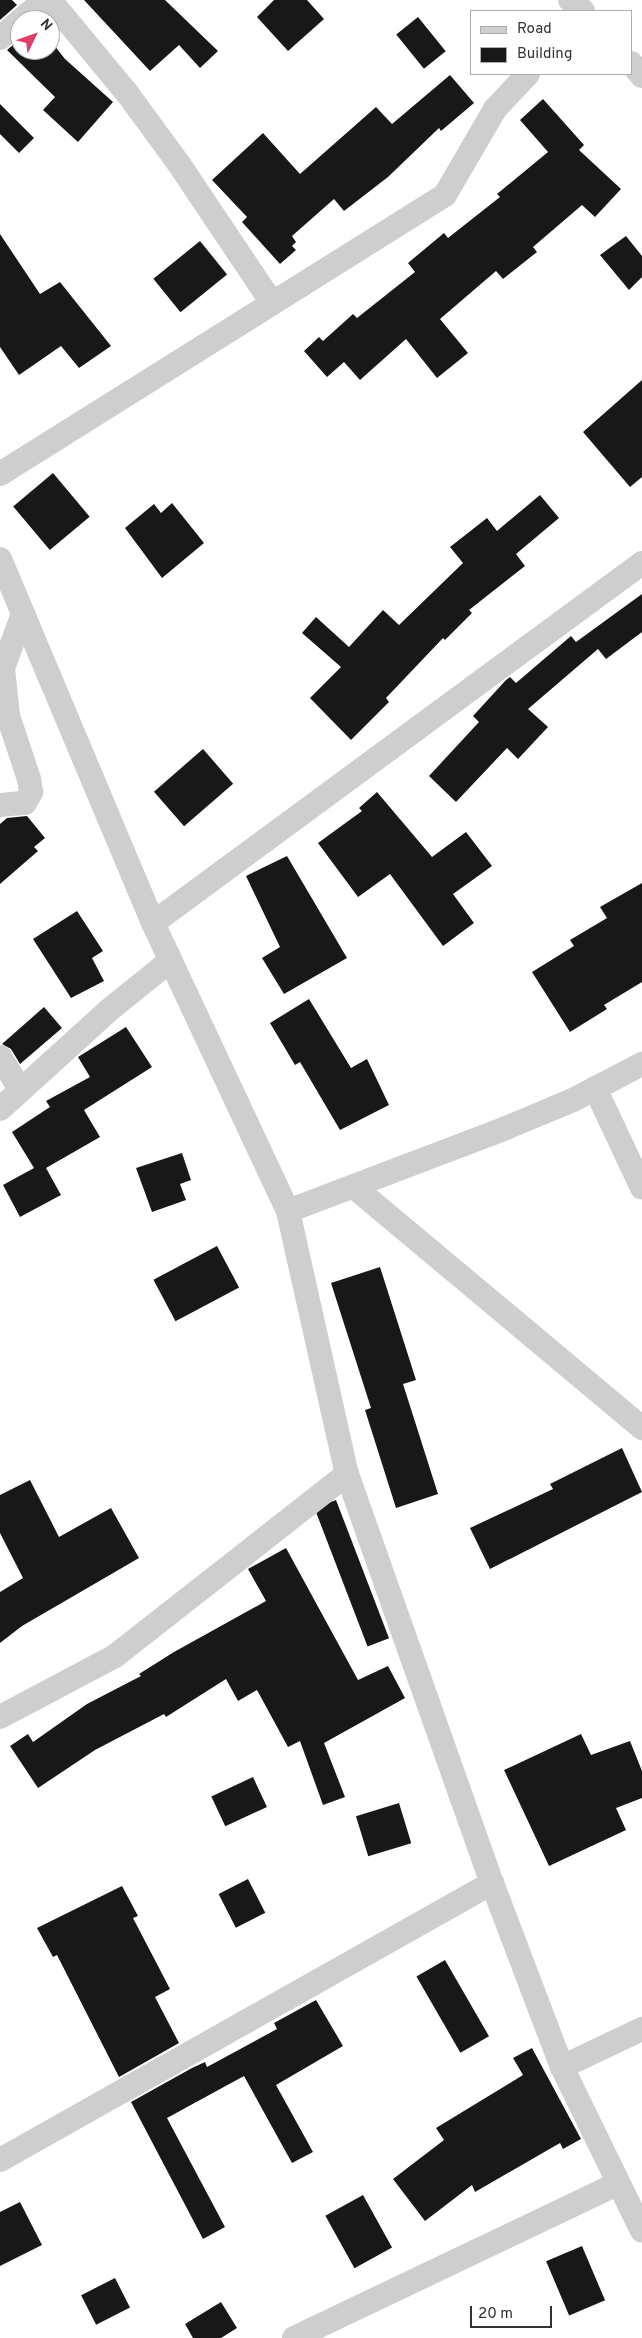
<!DOCTYPE html>
<html>
<head>
<meta charset="utf-8">
<style>
  body { margin:0 }
  #map { position:relative; width:642px; height:2338px; overflow:hidden; background:#fff; font-family:Overpass,sans-serif }
  div>[style] { position:absolute }
  .building>* { inset:0; background:#181818; transform-origin:0 0 }
  .street>* { height:24px; margin:-12px; padding:0 12px; transform-origin:12px; border-radius:12px; background:#cecece }
  span { translate:-50% -50%; white-space:nowrap; text-align:center; line-height:1.15; -webkit-text-stroke:5px #fff; paint-order:stroke }
  .legend { position:absolute; left:470px; top:10px; width:162px; height:65px; box-sizing:border-box; background:#fff; border:1px solid #adadad; margin:0; padding:6px 9px; list-style:none; font-size:15px; color:#313131 }
  .legend li { display:flex; align-items:center; gap:10px; height:25px }
  .legend b { width:25px; border:1px solid #adadad }
  .north { position:absolute; left:10px; top:10px; width:50px; height:50px; box-sizing:border-box; background:#fff; border:1px solid #adadad; border-radius:50%; rotate:48deg; font-size:14px; font-weight:700; line-height:20px; text-align:center; color:#313131 }
  .north::after { content:''; display:block; margin:auto; width:18px; height:22px; background:#dc3f68; clip-path:polygon(50% 0,100% 100%,50% 72%,0 100%) }
  .scale { position:absolute; left:470px; top:2306px; width:82px; height:22px; box-sizing:border-box; border:2px solid #313131; border-top:0; padding-left:6px; font-size:15px; line-height:18px; white-space:nowrap; color:#313131; -webkit-text-stroke:4px #fff; paint-order:stroke }
</style>
</head>
<body>
<div id="map">
  <div class="building">
    <div style="clip-path:polygon(0 0,12px 0,17px 5px,0 20px)"></div>
    <div style="clip-path:polygon(84px 0,165px 0,218px 51px,200px 68px,179px 45px,150px 71px)"></div>
    <div style="clip-path:polygon(274px 0,307px 0,324px 19px,288px 51px,257px 17px)"></div>
    <div style="left:418px;top:17px;width:44px;height:28px;rotate:51deg"></div>
    <div style="clip-path:polygon(20px 39px,20px 50px,50px 50px,50px 40px,65px 59px,113px 102px,78px 142px,43px 110px,55px 97px,7px 50px)"></div>
    <div style="clip-path:polygon(450px 75px,474px 103px,441px 131px,439px 128px,388px 177px,344px 211px,334px 199px,292px 236px,296px 242px,292px 246px,296px 250px,280px 264px,242px 222px,247px 217px,212px 180px,263px 133px,300px 174px,376px 107px,392px 124px)"></div>
    <div style="clip-path:polygon(543px 99px,584px 145px,579px 150px,621px 189px,595px 217px,582px 205px,533px 247px,537px 252px,503px 279px,496px 271px,440px 319px,468px 353px,437px 378px,406px 339px,360px 380px,344px 362px,327px 377px,304px 351px,319px 337px,323px 341px,353px 314px,357px 318px,415px 272px,408px 263px,444px 233px,448px 238px,500px 197px,497px 194px,548px 152px,520px 120px)"></div>
    <div style="clip-path:polygon(0 104px,34px 138px,19px 153px,0 134px)"></div>
    <div style="clip-path:polygon(0 234px,40px 294px,60px 282px,111px 346px,79px 368px,61px 346px,19px 375px,0 347px)"></div>
    <div style="clip-path:polygon(626px 236px,642px 256px,642px 277px,629px 290px,600px 255px)"></div>
    <div style="left:200px;top:241px;width:43px;height:60px;rotate:51deg"></div>
    <div style="clip-path:polygon(642px 380px,642px 477px,630px 487px,583px 432px)"></div>
    <div style="left:53px;top:473px;width:57px;height:52px;rotate:50deg"></div>
    <div style="clip-path:polygon(540px 495px,559px 518px,516px 554px,525px 566px,469px 610px,472px 613px,445px 640px,443px 638px,386px 698px,389px 702px,351px 740px,310px 698px,341px 667px,302px 633px,316px 617px,349px 647px,383px 610px,399px 625px,463px 563px,450px 547px,487px 518px,497px 531px)"></div>
    <div style="clip-path:polygon(172px 503px,204px 543px,162px 578px,125px 528px,154px 504px,161px 513px)"></div>
    <div style="clip-path:polygon(642px 594px,642px 632px,606px 659px,598px 649px,528px 709px,548px 727px,518px 759px,507px 748px,456px 802px,429px 776px,479px 722px,473px 716px,506px 680px,510px 677px,516px 683px,571px 636px,576px 642px)"></div>
    <div style="left:203px;top:749px;width:46px;height:65px;rotate:49deg"></div>
    <div style="clip-path:polygon(377px 792px,432px 857px,466px 832px,492px 866px,453px 894px,474px 923px,443px 946px,390px 874px,358px 897px,318px 843px,362px 811px,359px 808px)"></div>
    <div style="clip-path:polygon(27px 816px,45px 838px,34px 847px,38px 851px,0 884px,0 824px,7px 818px)"></div>
    <div style="clip-path:polygon(287px 856px,347px 958px,284px 994px,262px 958px,280px 947px,246px 876px)"></div>
    <div style="clip-path:polygon(642px 883px,642px 982px,604px 1005px,607px 1009px,570px 1032px,532px 972px,574px 946px,570px 940px,607px 918px,600px 907px)"></div>
    <div style="clip-path:polygon(77px 911px,103px 951px,92px 958px,104px 981px,71px 998px,33px 939px)"></div>
    <div style="clip-path:polygon(309px 999px,351px 1068px,367px 1059px,389px 1105px,340px 1130px,300px 1062px,295px 1065px,270px 1023px)"></div>
    <div style="clip-path:polygon(44px 1007px,62px 1028px,20px 1064px,11px 1049px,2px 1044px)"></div>
    <div style="clip-path:polygon(126px 1027px,152px 1067px,84px 1110px,100px 1137px,46px 1168px,61px 1195px,20px 1217px,3px 1185px,34px 1168px,12px 1132px,50px 1107px,46px 1101px,90px 1077px,78px 1057px)"></div>
    <div style="clip-path:polygon(182px 1153px,191px 1180px,180px 1184px,186px 1200px,152px 1212px,136px 1168px)"></div>
    <div style="left:217px;top:1246px;width:47px;height:72px;rotate:62deg"></div>
    <div style="clip-path:polygon(380px 1267px,416px 1380px,403px 1384px,438px 1494px,396px 1508px,365px 1410px,371px 1408px,331px 1283px)"></div>
    <div style="clip-path:polygon(622px 1448px,642px 1492px,490px 1569px,470px 1528px,553px 1489px,550px 1484px)"></div>
    <div style="clip-path:polygon(30px 1480px,59px 1537px,111px 1508px,139px 1558px,22px 1626px,0 1643px,0 1592px,23px 1578px,0 1533px,0 1495px)"></div>
    <div style="left:336px;top:1500px;width:148px;height:23px;rotate:69deg"></div>
    <div style="clip-path:polygon(286px 1548px,358px 1680px,388px 1666px,405px 1698px,324px 1743px,345px 1797px,323px 1805px,300px 1741px,288px 1747px,257px 1690px,238px 1701px,226px 1679px,166px 1717px,164px 1714px,95px 1750px,38px 1788px,10px 1746px,28px 1734px,33px 1742px,87px 1704px,141px 1676px,139px 1674px,174px 1652px,266px 1601px,248px 1569px)"></div>
    <div style="clip-path:polygon(581px 1734px,591px 1755px,630px 1741px,642px 1771px,642px 1798px,616px 1808px,626px 1830px,549px 1866px,504px 1770px)"></div>
    <div style="left:253px;top:1777px;width:33px;height:46px;rotate:65deg"></div>
    <div style="left:399px;top:1803px;width:42px;height:45px;rotate:73deg"></div>
    <div style="left:248px;top:1879px;width:38px;height:33px;rotate:63deg"></div>
    <div style="clip-path:polygon(122px 1886px,138px 1916px,133px 1918px,170px 1989px,155px 1997px,179px 2043px,119px 2077px,57px 1955px,53px 1957px,37px 1928px)"></div>
    <div style="left:445px;top:1960px;width:88px;height:33px;rotate:60deg"></div>
    <div style="clip-path:polygon(316px 2000px,343px 2046px,276px 2085px,313px 2152px,292px 2163px,244px 2076px,167px 2118px,225px 2227px,203px 2239px,131px 2102px,192px 2068px,205px 2062px,207px 2067px,277px 2029px,274px 2023px)"></div>
    <div style="clip-path:polygon(532px 2048px,581px 2139px,563px 2149px,560px 2143px,475px 2192px,472px 2185px,425px 2221px,393px 2179px,444px 2140px,436px 2128px,523px 2075px,513px 2058px)"></div>
    <div style="left:363px;top:2195px;width:60px;height:43px;rotate:61deg"></div>
    <div style="clip-path:polygon(20px 2202px,42px 2245px,0 2266px,0 2212px)"></div>
    <div style="left:582px;top:2246px;width:59px;height:39px;rotate:67deg"></div>
    <div style="left:115px;top:2278px;width:33px;height:38px;rotate:63deg"></div>
    <div style="clip-path:polygon(221px 2302px,237px 2328px,221px 2338px,193px 2338px,185px 2324px)"></div>
  </div>
  <div class="street">
    <div style="left:50px;top:0;width:121px;rotate:50.4deg"></div>
    <div style="left:127px;top:93px;width:88px;rotate:53.8deg"></div>
    <div style="left:179px;top:164px;width:167px;rotate:56.2deg"></div>
    <div style="left:570px;top:0;width:17px;rotate:40deg"></div>
    <div style="left:21px;top:20px;width:31px;rotate:-40deg"></div>
    <div style="left:0;top:38px;width:26px;rotate:-40deg"></div>
    <div style="left:631px;top:63px;width:17px;rotate:50deg"></div>
    <div style="left:0;top:474px;width:525px;rotate:-32.09deg"></div>
    <div style="left:445px;top:195px;width:99px;rotate:-59.8deg"></div>
    <div style="left:495px;top:109px;width:48px;rotate:-46.7deg"></div>
    <div style="left:0;top:559px;width:395px;rotate:67.2deg"></div>
    <div style="left:153px;top:923px;width:318px;rotate:64.9deg"></div>
    <div style="left:288px;top:1211px;width:270px;rotate:77.4deg"></div>
    <div style="left:347px;top:1474px;width:434px;rotate:70.5deg"></div>
    <div style="left:492px;top:1883px;width:197px;rotate:69.2deg"></div>
    <div style="left:562px;top:2067px;width:182px;rotate:64deg"></div>
    <div style="left:0;top:805px;width:25px;rotate:-5deg"></div>
    <div style="left:25px;top:803px;width:13px;rotate:-61deg"></div>
    <div style="left:31px;top:792px;width:13px;rotate:-99deg"></div>
    <div style="left:29px;top:779px;width:66px;rotate:-108.4deg"></div>
    <div style="left:8px;top:716px;width:48px;rotate:-95.9deg"></div>
    <div style="left:3px;top:668px;width:58px;rotate:-69.7deg"></div>
    <div style="left:153px;top:923px;width:607px;rotate:-36.36deg"></div>
    <div style="left:0;top:1057px;width:38px;rotate:58deg"></div>
    <div style="left:595px;top:1088px;width:110px;rotate:64.8deg"></div>
    <div style="left:0;top:1109px;width:147px;rotate:-42.2deg"></div>
    <div style="left:109px;top:1010px;width:78px;rotate:-38.8deg"></div>
    <div style="left:354px;top:1187px;width:376px;rotate:39.9deg"></div>
    <div style="left:288px;top:1211px;width:233px;rotate:-20.8deg"></div>
    <div style="left:506px;top:1128px;width:73px;rotate:-22.7deg"></div>
    <div style="left:573px;top:1100px;width:78px;rotate:-27.6deg"></div>
    <div style="left:0;top:1717px;width:130px;rotate:-27.9deg"></div>
    <div style="left:115px;top:1656px;width:295px;rotate:-38.1deg"></div>
    <div style="left:562px;top:2067px;width:89px;rotate:-25.4deg"></div>
    <div style="left:0;top:2160px;width:565px;rotate:-29.38deg"></div>
    <div style="left:294px;top:2338px;width:358px;rotate:-25.5deg"></div>
  </div>
  <ul class="legend">
  <li><b style="height:6px;background:#cecece"></b>Road</li>
  <li><b style="height:14px;background:#181818"></b>Building</li>
  </ul>
  <div class="north">N</div>
  <div class="scale">20 m</div>
</div>
</body>
</html>
